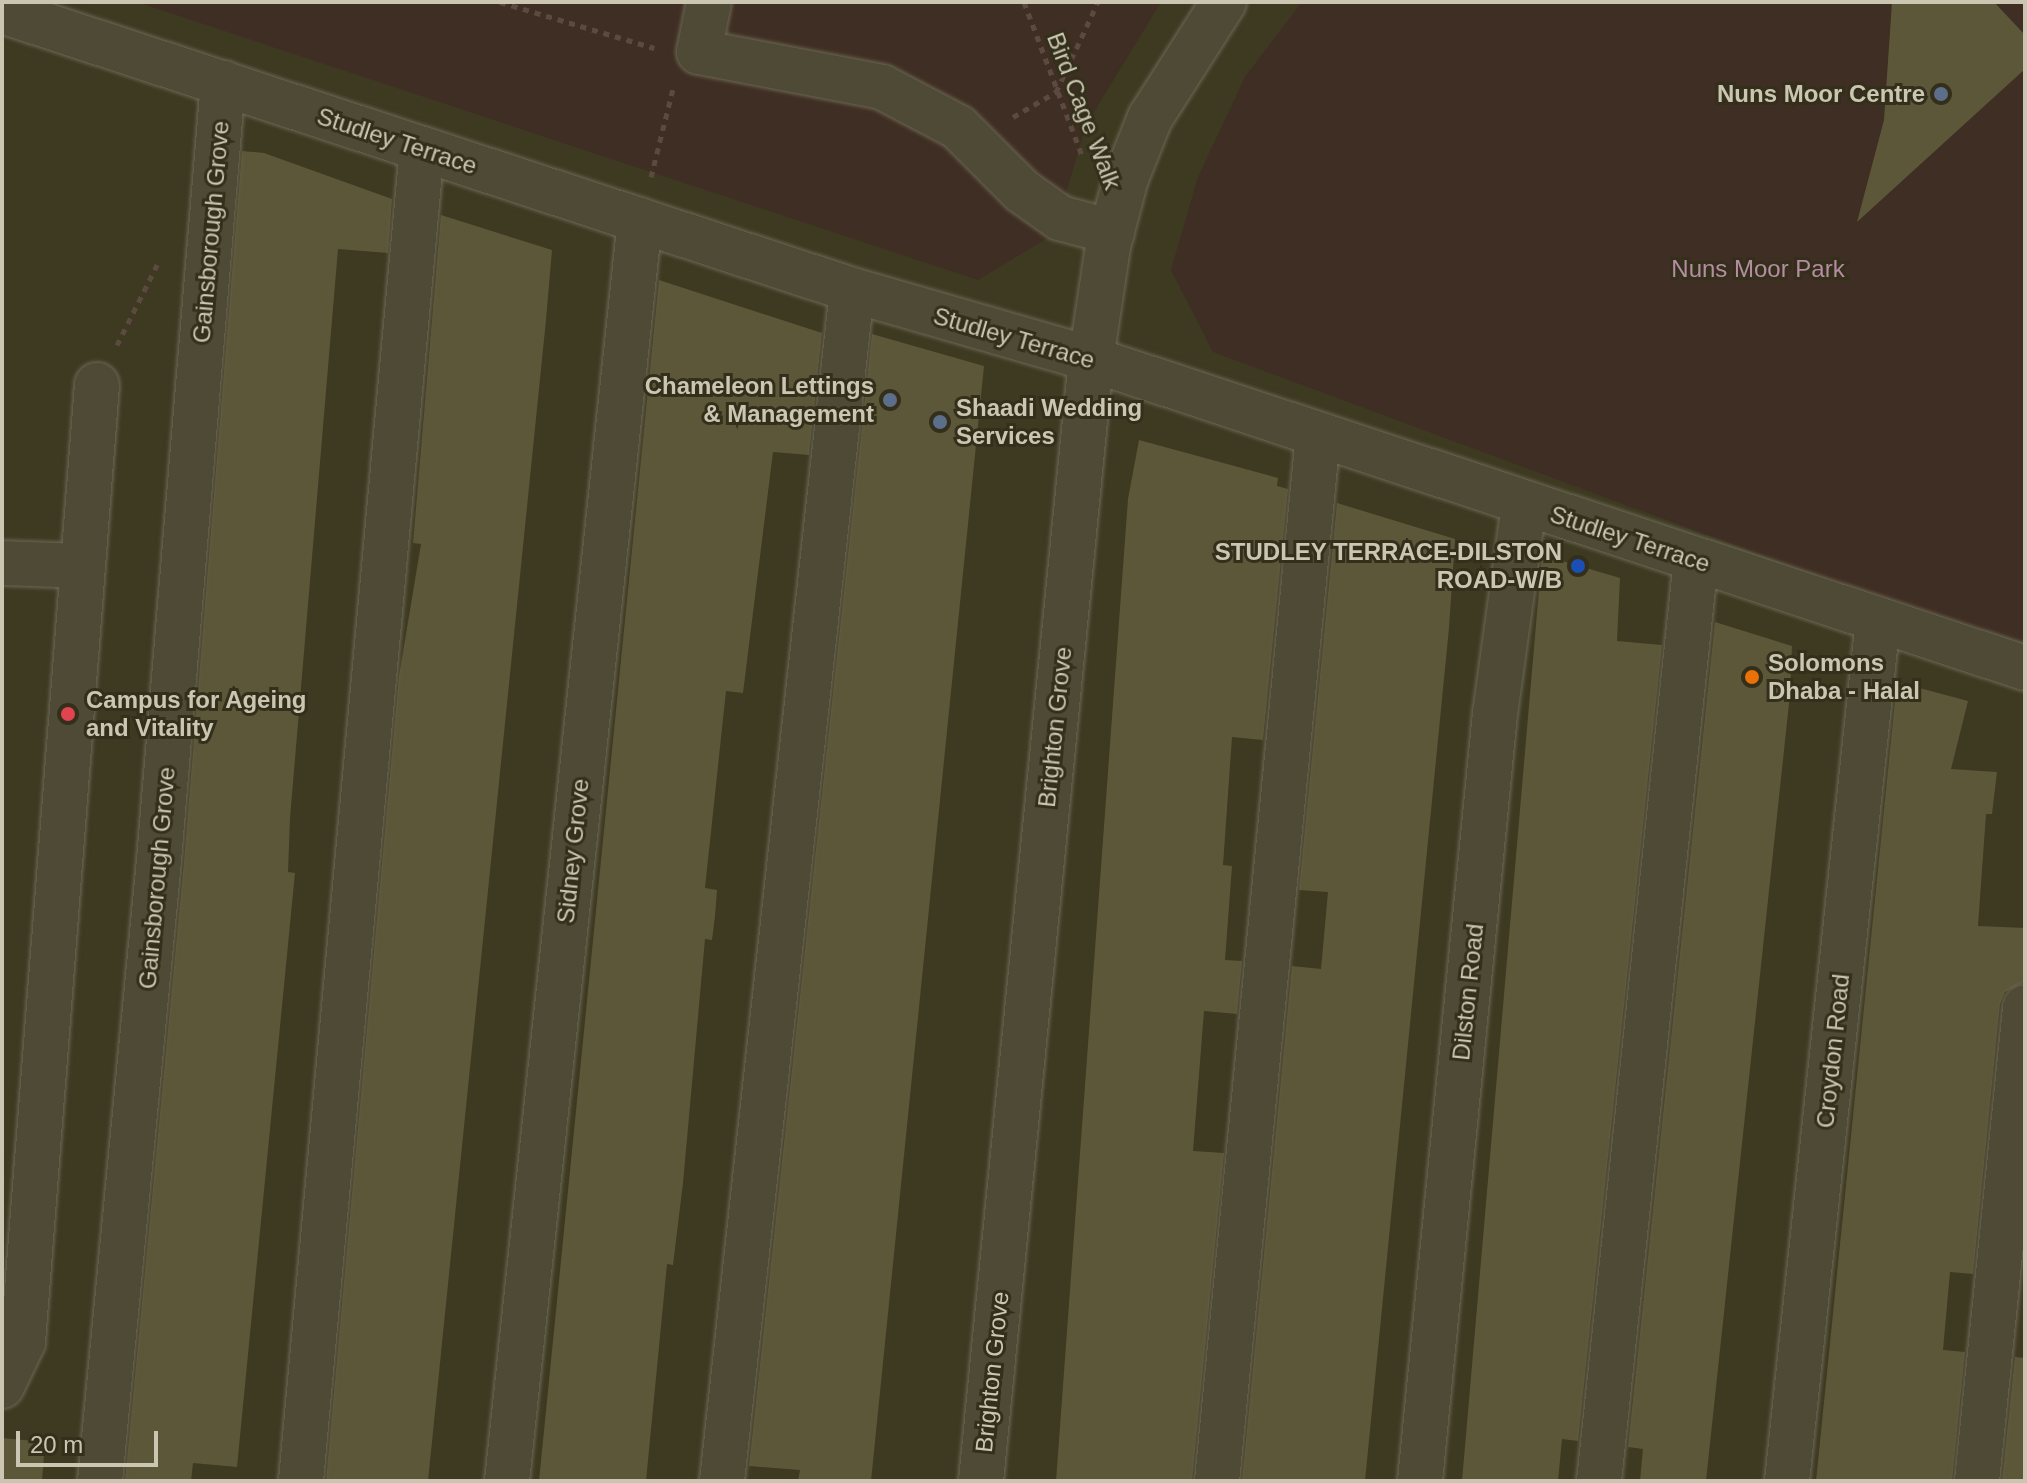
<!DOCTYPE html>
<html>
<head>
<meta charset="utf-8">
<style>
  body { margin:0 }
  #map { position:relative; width:2027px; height:1483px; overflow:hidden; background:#3e3921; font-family:Helvetica,sans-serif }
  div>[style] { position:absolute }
  .green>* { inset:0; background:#3f2e23 }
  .building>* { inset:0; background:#5d573a }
  .path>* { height:5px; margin-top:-2.5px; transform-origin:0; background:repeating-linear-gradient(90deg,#5c4a41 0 6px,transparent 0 12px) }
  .roads { filter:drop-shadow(0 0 2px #6c6854) drop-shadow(0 0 2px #6c6854) }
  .minor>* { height:44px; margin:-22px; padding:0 22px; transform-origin:22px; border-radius:22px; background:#4e4a36 }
  .dots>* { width:22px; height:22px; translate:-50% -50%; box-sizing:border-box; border:4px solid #332f1b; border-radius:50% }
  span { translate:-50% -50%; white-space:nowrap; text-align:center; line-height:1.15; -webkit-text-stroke:6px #332f1b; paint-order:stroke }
  .poi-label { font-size:24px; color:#cac6b1; font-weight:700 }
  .right { translate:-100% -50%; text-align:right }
  .left { translate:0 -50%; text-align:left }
  .street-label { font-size:24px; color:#cac6b1 }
  .park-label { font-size:24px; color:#b68ca2 }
  .frame { position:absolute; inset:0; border:4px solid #cac6b1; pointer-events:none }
  .scale { position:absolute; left:16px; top:1431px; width:142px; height:36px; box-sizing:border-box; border:4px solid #cac6b1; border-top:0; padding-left:10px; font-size:24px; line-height:28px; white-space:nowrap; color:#cac6b1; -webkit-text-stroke:6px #332f1b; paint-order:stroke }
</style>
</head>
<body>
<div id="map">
  <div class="green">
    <div style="clip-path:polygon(137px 2px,1161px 2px,1086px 125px,1054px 234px,978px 280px)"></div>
    <div style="clip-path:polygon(1302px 2px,2025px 2px,2025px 643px,1899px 606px,1213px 352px,1171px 270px,1198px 177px,1245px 77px)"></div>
  </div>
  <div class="building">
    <div style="clip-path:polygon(1892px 2px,1994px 2px,2025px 35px,2025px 69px,1857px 222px,1884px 120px)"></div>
    <div style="clip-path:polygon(242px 151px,264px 153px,392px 199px,388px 253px,338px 249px,290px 818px,288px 872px,295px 873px,237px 1467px,193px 1463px,191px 1481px,125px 1481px,184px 862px)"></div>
    <div style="clip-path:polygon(441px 215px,552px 250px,546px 320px,428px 1481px,326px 1481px,399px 676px,421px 544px,413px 543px)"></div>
    <div style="clip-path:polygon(659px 280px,822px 333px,809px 455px,773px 452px,743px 693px,726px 691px,705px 888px,717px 890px,715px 916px,712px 940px,705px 939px,683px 1183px,673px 1265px,667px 1264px,646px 1481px,539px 1481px)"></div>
    <div style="clip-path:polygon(872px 334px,984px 366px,871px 1481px,798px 1481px,800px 1470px,749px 1466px)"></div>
    <div style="clip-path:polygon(1139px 440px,1278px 478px,1277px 486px,1288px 489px,1263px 740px,1232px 737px,1223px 865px,1232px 866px,1225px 960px,1242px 961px,1237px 1014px,1204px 1011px,1193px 1151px,1224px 1153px,1192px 1481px,1056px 1481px,1128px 499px)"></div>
    <div style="clip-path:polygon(1337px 503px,1455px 539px,1449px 628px,1365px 1481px,1242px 1481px,1292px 966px,1321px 969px,1328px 892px,1299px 890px)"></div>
    <div style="clip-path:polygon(1542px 555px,1620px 578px,1617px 641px,1662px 645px,1578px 1441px,1562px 1439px,1558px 1481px,1462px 1481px)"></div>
    <div style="clip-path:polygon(1715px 622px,1792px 646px,1790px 694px,1706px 1481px,1640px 1481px,1643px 1449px,1628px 1447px)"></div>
    <div style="clip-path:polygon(1897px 682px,1968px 701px,1951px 769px,1997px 772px,1992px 814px,1986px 814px,1978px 926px,2025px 928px,2025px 982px,2005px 992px,2000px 1004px,1973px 1274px,1950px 1272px,1943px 1350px,1965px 1352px,1952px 1481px,1816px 1481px)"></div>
    <div style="clip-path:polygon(2015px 1357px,2025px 1358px,2025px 1481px,2002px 1481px)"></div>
    <div style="clip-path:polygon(2px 1438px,45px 1442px,42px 1481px,2px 1481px)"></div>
  </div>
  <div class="path">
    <div style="left:500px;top:2px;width:161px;rotate:16.6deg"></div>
    <div style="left:1024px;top:2px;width:167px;rotate:69.3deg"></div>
    <div style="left:1013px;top:117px;width:50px;rotate:-30.2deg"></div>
    <div style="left:1056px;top:92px;width:99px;rotate:-65deg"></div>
    <div style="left:651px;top:177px;width:91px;rotate:-76deg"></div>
    <div style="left:117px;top:345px;width:94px;rotate:-63.4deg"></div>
  </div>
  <div class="roads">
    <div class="minor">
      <div style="left:709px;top:2px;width:51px;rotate:101.3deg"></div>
      <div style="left:699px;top:52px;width:186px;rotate:10.8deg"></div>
      <div style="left:882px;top:87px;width:86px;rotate:27.8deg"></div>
      <div style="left:958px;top:127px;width:91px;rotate:45deg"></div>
      <div style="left:1022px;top:191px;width:47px;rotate:35.4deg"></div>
      <div style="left:1060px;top:218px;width:54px;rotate:15.1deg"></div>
      <div style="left:2px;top:11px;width:895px;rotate:18.17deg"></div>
      <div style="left:852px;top:290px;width:249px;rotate:16.1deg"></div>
      <div style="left:1091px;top:359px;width:984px;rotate:18.31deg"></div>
      <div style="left:2px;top:563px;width:80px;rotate:2.1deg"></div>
      <div style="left:2px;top:1386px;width:49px;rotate:-64.5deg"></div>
      <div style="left:23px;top:1342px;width:960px;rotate:-85.58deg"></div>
      <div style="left:100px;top:1481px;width:624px;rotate:-84.57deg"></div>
      <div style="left:159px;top:860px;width:780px;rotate:-85.29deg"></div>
      <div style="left:301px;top:1481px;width:1336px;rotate:-84.81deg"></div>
      <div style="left:507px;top:1481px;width:1268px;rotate:-83.98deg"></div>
      <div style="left:722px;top:1481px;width:1198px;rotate:-83.77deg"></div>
      <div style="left:981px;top:1481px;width:1127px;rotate:-84.4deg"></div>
      <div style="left:1091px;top:359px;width:114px;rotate:-81.4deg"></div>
      <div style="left:1108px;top:246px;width:70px;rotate:-75.2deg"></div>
      <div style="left:1126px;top:178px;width:65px;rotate:-68.2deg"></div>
      <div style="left:1150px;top:118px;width:138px;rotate:-57.5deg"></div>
      <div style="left:1217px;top:1481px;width:1051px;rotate:-84.48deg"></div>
      <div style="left:1420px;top:1481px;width:771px;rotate:-84.42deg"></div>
      <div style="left:1495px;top:714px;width:212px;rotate:-82.1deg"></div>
      <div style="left:1599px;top:1481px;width:926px;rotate:-83.99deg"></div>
      <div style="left:1787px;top:1481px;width:866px;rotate:-83.97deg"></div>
      <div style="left:1977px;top:1481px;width:476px;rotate:-84.2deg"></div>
    </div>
  </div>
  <div class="dots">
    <div style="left:1941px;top:94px;background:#5c6f8a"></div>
    <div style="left:890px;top:400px;background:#5c6f8a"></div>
    <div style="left:940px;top:422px;background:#5c6f8a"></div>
    <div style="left:1578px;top:566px;background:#1a4fb4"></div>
    <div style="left:1752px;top:677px;background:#e8710a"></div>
    <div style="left:68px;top:714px;background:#e0444e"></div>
  </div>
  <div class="poi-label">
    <span class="right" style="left:1925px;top:94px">Nuns Moor Centre</span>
    <span class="right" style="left:874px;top:400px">Chameleon Lettings<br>&amp; Management</span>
    <span class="left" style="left:956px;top:422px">Shaadi Wedding<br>Services</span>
    <span class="right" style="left:1562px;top:566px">STUDLEY TERRACE-DILSTON<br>ROAD-W/B</span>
    <span class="left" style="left:1768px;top:677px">Solomons<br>Dhaba - Halal</span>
    <span class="left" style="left:86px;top:714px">Campus for Ageing<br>and Vitality</span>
  </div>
  <div class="street-label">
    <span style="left:1084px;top:111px;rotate:69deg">Bird Cage Walk</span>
    <span style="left:397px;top:141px;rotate:18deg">Studley Terrace</span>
    <span style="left:211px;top:232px;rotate:-85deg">Gainsborough Grove</span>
    <span style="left:1014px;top:338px;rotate:16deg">Studley Terrace</span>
    <span style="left:1630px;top:539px;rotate:18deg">Studley Terrace</span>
    <span style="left:1055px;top:727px;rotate:-84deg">Brighton Grove</span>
    <span style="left:573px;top:851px;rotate:-84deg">Sidney Grove</span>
    <span style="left:157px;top:878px;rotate:-85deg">Gainsborough Grove</span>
    <span style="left:1468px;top:992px;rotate:-84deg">Dilston Road</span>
    <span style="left:1833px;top:1051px;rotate:-84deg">Croydon Road</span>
    <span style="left:992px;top:1372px;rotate:-84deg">Brighton Grove</span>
  </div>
  <div class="park-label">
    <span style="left:1758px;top:269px">Nuns Moor Park</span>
  </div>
  <div class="frame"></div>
  <div class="scale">20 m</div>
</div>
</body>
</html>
